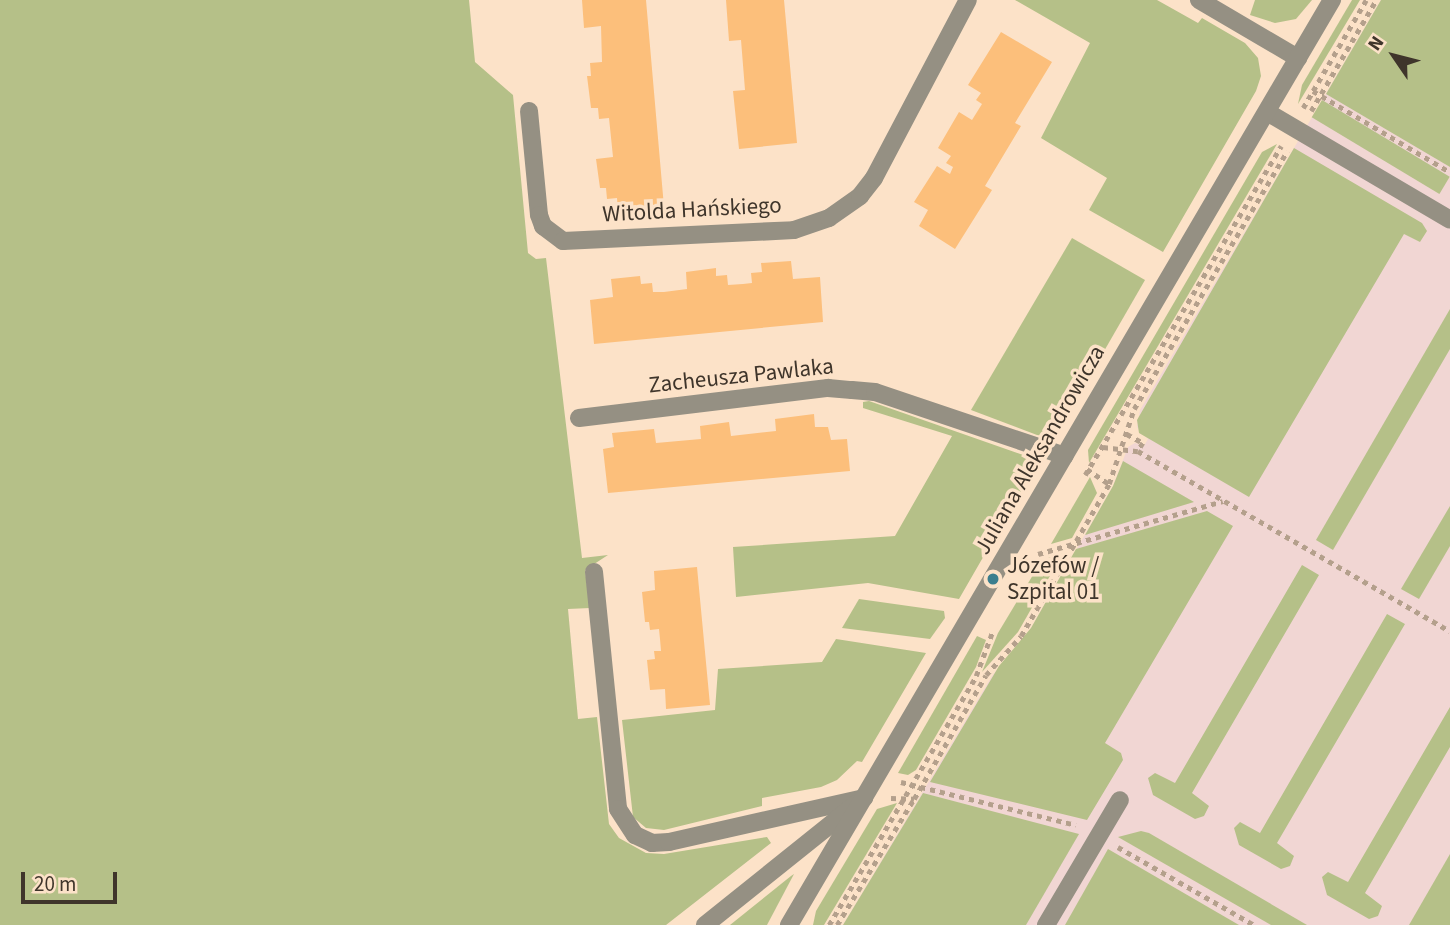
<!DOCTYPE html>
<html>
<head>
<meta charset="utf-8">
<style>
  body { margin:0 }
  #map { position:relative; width:1450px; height:925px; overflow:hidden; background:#fce2c8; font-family:"Source Sans 3",sans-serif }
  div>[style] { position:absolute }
  .medical>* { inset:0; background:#f1d6d3 }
  .green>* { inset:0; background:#b5c088; transform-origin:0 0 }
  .building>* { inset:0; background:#fcbf7b }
  .path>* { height:4.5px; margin-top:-2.25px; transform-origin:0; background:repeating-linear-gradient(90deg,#b4a08c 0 5px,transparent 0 10px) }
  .minor>* { height:18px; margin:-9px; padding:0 9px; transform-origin:9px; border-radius:9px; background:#959083 }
  .dots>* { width:19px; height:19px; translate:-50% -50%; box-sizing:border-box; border:4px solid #fce2c8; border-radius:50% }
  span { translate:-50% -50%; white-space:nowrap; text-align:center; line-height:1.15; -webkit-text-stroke:7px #fce2c8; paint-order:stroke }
  .street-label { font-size:23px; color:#3f352b }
  .poi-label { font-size:23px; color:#3f352b }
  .left { translate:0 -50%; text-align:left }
  .north { position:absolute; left:1359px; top:21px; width:70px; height:70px; -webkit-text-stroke:5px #fce2c8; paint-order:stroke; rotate:305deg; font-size:19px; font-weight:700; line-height:28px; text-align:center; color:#3f352b }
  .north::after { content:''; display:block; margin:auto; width:24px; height:32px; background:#3f352b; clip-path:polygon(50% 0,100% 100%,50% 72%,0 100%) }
  .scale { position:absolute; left:21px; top:872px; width:96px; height:32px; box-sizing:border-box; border:4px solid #3f352b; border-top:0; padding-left:9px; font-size:21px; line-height:24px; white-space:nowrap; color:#3f352b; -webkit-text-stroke:5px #fce2c8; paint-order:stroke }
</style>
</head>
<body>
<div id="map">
  <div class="medical">
    <div style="clip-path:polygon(1381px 0,1450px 0,1450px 925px,843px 925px,992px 676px,1031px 628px,1113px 486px,1128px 447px,1135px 443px,1144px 446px,1148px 439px,1137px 427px,1140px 410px)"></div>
  </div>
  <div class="green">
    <div style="clip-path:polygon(0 0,469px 0,475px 62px,513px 95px,528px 253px,536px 259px,546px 258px,582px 558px,608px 555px,585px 570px,590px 608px,568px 609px,578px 719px,597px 717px,609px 824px,619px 838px,646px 853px,664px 854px,767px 837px,771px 843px,666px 925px,0 925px)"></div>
    <div style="clip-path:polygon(1015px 0,1157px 0,1198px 23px,1202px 18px,1245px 43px,1258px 58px,1261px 76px,1256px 91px,1163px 252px,1089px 210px,1107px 178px,1041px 138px,1090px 43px)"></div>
    <div style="clip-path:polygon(1255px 0,1312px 0,1296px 19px,1275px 23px,1250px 15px)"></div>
    <div style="clip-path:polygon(1352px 0,1360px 0,1298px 104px,1302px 85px)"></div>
    <div style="clip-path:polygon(1381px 0,1450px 0,1450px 167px,1326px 94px)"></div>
    <div style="left:1322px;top:100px;width:149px;height:20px;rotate:31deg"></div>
    <div style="clip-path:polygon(1277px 144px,1089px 463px,1088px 450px,1262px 152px)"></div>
    <div style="clip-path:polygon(1294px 148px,1422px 223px,1427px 231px,1420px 242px,1404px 234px,1249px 497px,1139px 433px,1137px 420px)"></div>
    <div style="clip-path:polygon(1072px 238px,1145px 280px,1062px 424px,1046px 436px,1037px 435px,971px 410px)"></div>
    <div style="clip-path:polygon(1450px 309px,1450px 349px,1333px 550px,1316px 540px)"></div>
    <div style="clip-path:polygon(869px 401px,1026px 456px,1031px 474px,959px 599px,868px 583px,736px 597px,733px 547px,895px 536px,952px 436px,863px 408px,863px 402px)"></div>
    <div style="clip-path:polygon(1123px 461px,1194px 502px,1085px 535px,1113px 486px)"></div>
    <div style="clip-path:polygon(1090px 477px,1097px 493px,1072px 538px,1051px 544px)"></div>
    <div style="clip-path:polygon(1450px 506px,1450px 546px,1419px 599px,1401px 589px)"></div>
    <div style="clip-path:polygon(1207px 511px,1233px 526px,1105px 743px,1121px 753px,1123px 760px,1087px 820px,930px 782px,999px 666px,1031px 628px,1076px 549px)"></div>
    <div style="clip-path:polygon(1063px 553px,1018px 632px,982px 672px,998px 633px,1042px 560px)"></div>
    <div style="clip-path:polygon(1302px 565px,1319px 575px,1192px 793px,1209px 806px,1204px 816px,1195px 819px,1153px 795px,1148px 778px,1155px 773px,1175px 783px)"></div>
    <div style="clip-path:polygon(859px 599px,944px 611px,945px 618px,930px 639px,842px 628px)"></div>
    <div style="clip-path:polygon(1387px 614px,1405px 624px,1277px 843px,1294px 856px,1290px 866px,1281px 869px,1239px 845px,1234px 828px,1240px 822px,1260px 833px)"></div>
    <div style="clip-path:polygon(977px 636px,986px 640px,976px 667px,916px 770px,908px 775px,898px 773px)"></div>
    <div style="clip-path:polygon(836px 639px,926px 653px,862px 762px,857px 761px,837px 780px,821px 787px,762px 798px,762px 806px,664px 830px,646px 828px,633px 817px,622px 720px,715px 710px,718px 669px,822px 662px)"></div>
    <div style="clip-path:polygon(1450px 707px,1450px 747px,1365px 893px,1382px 906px,1378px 916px,1369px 919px,1327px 895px,1322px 877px,1328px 872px,1348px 882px)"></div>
    <div style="clip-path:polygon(923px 793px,1079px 834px,1026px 925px,843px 925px)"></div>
    <div style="clip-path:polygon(897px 803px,824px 925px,813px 925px,816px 911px,877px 809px)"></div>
    <div style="clip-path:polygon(1141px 831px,1149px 833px,1307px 925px,1271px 925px,1118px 837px)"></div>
    <div style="clip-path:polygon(1108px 849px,1239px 925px,1065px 925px)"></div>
    <div style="clip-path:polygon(1450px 854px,1450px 925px,1409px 925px)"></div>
    <div style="clip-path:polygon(794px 874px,767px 925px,730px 925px,791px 876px)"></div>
  </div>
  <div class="building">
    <div style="clip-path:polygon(582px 0,646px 0,664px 207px,618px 212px,617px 198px,607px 199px,606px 188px,600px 188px,596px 159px,613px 157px,609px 118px,599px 119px,598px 108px,591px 108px,587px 76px,591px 76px,590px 63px,602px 62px,601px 26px,584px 28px)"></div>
    <div style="clip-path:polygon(726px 0,784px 0,797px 143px,739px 149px,733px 91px,745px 90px,741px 40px,729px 41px)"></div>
    <div style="clip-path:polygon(1001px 32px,1052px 62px,1015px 123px,1021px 126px,985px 186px,992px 190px,955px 249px,919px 226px,928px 210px,914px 202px,937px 166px,950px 174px,953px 167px,946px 163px,951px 156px,938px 148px,959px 112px,972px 120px,982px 104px,976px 100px,981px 93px,968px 85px)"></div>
    <div style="clip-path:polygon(791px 261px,793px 279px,820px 277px,823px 322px,594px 344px,590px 300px,613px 297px,611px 279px,640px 276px,641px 284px,652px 283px,653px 292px,664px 292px,687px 289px,686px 272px,716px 268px,716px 276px,727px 275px,728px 285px,743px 284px,752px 283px,751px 273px,762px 272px,761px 263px)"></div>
    <div style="clip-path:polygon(814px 414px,815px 427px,828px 427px,831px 440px,847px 439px,850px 471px,608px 493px,603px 449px,614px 447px,612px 433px,654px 429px,656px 443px,701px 439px,700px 426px,729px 422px,731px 436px,776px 431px,775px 419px)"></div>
    <div style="clip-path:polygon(697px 567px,710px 705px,666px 709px,665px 689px,650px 690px,647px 660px,655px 659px,654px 651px,661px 651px,660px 639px,659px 629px,650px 630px,649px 622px,645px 622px,642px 592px,655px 590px,654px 571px)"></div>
  </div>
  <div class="path">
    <div style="left:1313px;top:91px;width:159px;rotate:30.6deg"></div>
    <div style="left:1303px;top:108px;width:125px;rotate:-59.7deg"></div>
    <div style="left:1311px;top:111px;width:129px;rotate:-59.6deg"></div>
    <div style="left:1127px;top:434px;width:18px;rotate:29deg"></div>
    <div style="left:1143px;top:443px;width:9px;rotate:122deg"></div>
    <div style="left:1103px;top:447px;width:35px;rotate:7deg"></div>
    <div style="left:1138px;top:451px;width:360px;rotate:30deg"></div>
    <div style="left:1087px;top:469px;width:27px;rotate:34deg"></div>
    <div style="left:1109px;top:484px;width:79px;rotate:-71.6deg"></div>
    <div style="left:1134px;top:409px;width:300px;rotate:-59.3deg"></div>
    <div style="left:1085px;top:475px;width:383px;rotate:-59.2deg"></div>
    <div style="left:1038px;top:554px;width:192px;rotate:-16deg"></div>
    <div style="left:901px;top:782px;width:180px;rotate:13.8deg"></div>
    <div style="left:891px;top:798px;width:23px;rotate:2deg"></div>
    <div style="left:914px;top:799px;width:143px;rotate:-59.9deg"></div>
    <div style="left:986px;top:675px;width:52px;rotate:-48.1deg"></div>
    <div style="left:1021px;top:636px;width:176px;rotate:-59.9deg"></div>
    <div style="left:1118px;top:847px;width:157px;rotate:29.8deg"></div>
    <div style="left:829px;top:925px;width:289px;rotate:-59.4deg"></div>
    <div style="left:976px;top:676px;width:46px;rotate:-69.6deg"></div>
    <div style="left:837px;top:925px;width:148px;rotate:-58.6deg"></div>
  </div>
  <div class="minor">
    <div style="left:1199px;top:0;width:115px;rotate:30.4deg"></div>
    <div style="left:529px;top:111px;width:104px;rotate:84.5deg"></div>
    <div style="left:539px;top:215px;width:12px;rotate:70deg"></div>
    <div style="left:543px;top:226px;width:25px;rotate:37deg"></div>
    <div style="left:563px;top:241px;width:231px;rotate:-2.7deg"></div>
    <div style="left:794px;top:230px;width:37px;rotate:-19deg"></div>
    <div style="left:829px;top:218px;width:38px;rotate:-35deg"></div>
    <div style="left:860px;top:196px;width:23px;rotate:-52deg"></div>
    <div style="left:874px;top:178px;width:201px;rotate:-62.2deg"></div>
    <div style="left:1267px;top:112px;width:212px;rotate:30.5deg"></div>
    <div style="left:579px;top:418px;width:251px;rotate:-6.9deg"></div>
    <div style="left:828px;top:388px;width:24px;rotate:5deg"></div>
    <div style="left:852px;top:390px;width:23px;rotate:5deg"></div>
    <div style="left:875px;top:392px;width:200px;rotate:18.6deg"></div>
    <div style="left:594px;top:572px;width:238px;rotate:84.2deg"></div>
    <div style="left:618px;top:809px;width:31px;rotate:57deg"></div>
    <div style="left:635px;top:835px;width:19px;rotate:25deg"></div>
    <div style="left:652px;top:843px;width:17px;rotate:-3deg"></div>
    <div style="left:669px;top:842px;width:200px;rotate:-12.7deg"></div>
    <div style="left:705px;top:925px;width:193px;rotate:-38.7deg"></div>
    <div style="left:789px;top:925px;width:1073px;rotate:-59.59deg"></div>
    <div style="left:1046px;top:925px;width:145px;rotate:-59.4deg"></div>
  </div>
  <div class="dots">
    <div style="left:993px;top:579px;background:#3b7e8e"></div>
  </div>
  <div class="street-label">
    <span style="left:692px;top:210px;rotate:-3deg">Witolda Hańskiego</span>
    <span style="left:741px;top:376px;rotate:-6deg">Zacheusza Pawlaka</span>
    <span style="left:1040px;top:450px;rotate:-60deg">Juliana Aleksandrowicza</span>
  </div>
  <div class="poi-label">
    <span class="left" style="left:1007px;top:579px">Józefów /<br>Szpital 01</span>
  </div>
  <div class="north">N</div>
  <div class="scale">20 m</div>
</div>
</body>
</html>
